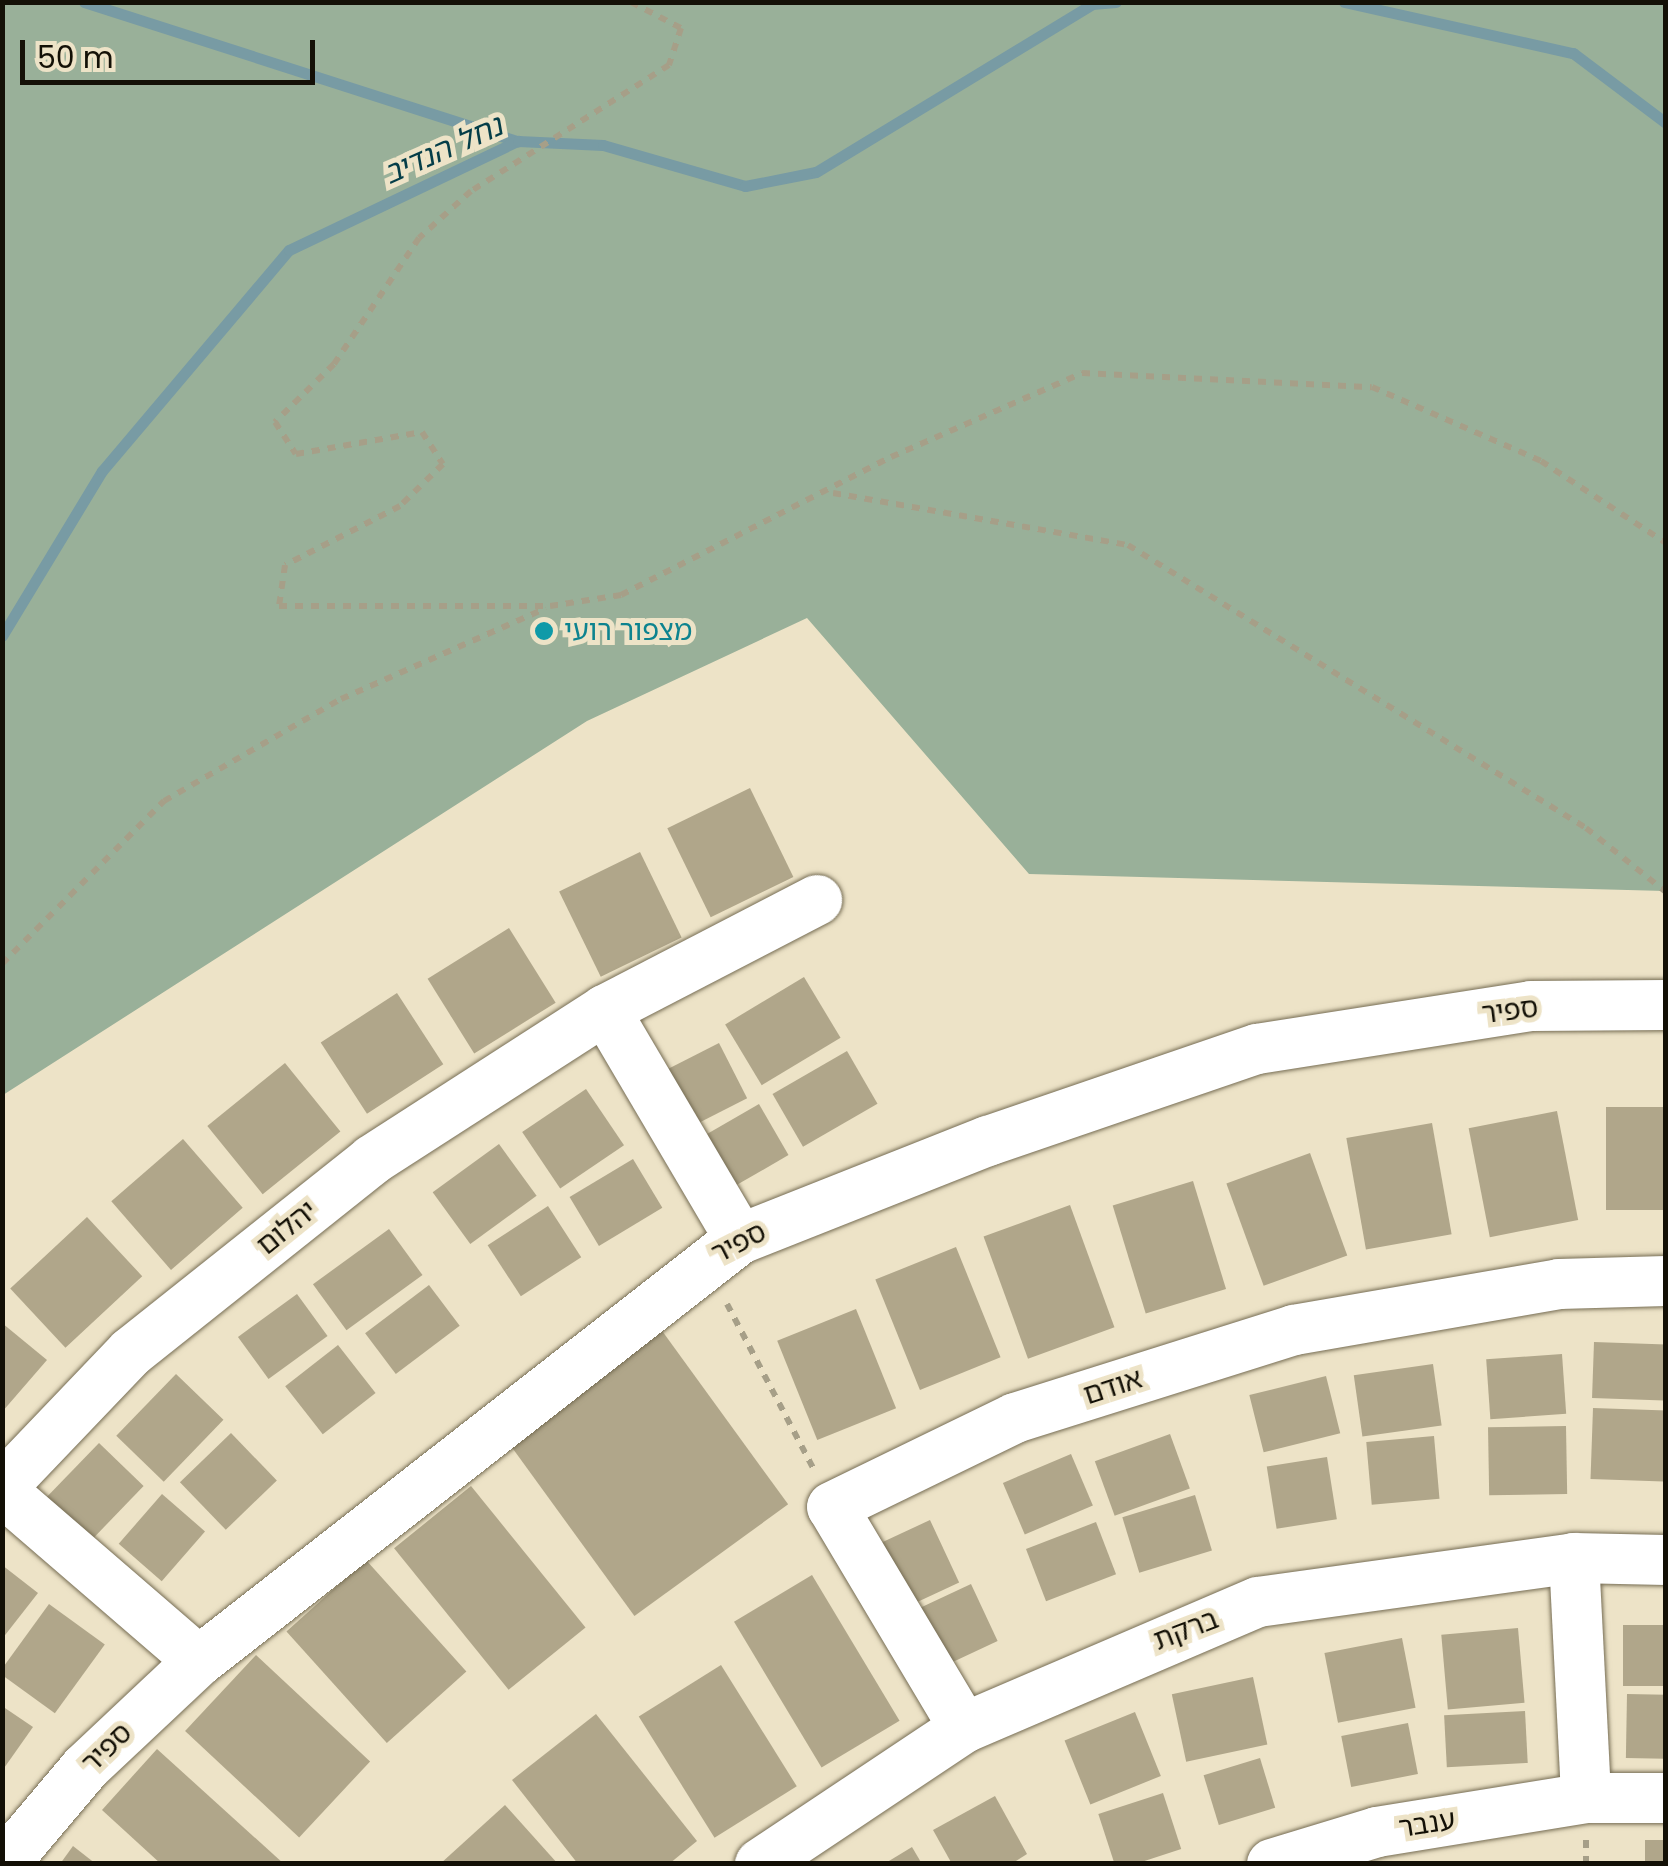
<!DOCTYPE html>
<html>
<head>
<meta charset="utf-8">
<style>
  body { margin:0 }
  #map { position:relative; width:1668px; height:1866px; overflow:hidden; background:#ede3c7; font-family:Poppins,"Noto Sans Hebrew",sans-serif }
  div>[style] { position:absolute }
  .forest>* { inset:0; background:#99b099 }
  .stream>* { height:11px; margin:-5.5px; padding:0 5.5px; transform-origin:5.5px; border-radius:5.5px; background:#789ba4 }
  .building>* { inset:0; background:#b0a68a; transform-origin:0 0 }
  .path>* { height:6px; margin-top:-3px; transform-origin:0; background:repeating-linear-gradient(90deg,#a69f88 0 8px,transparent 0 16px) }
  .roads { filter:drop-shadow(0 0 2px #766d54) drop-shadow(0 0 2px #766d54) }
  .minor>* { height:50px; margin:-25px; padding:0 25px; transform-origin:25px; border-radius:25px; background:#fff }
  .dots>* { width:28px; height:28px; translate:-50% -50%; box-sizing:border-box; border:5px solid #ede3c7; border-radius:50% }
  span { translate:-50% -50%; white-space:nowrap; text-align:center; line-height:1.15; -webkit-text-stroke:10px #ede3c7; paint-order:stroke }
  .culture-label { font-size:28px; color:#0d838f }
  .left { translate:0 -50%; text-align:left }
  .street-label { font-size:28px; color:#131006 }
  .water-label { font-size:30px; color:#043d48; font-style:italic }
  .frame { position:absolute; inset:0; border:5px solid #131006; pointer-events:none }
  .scale { position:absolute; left:20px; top:40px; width:295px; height:45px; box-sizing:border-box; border:5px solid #131006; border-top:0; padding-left:12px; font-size:30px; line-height:35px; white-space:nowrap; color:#131006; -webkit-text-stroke:8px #ede3c7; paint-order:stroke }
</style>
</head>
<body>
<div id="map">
  <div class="forest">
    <div style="clip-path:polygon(3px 2px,1665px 3px,1665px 891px,1029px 874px,807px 618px,587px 721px,3px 1095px)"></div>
  </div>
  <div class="stream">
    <div style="left:84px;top:2px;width:456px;rotate:17.8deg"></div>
    <div style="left:1344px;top:2px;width:235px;rotate:12.6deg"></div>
    <div style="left:1573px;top:53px;width:116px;rotate:37deg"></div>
    <div style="left:2px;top:636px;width:193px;rotate:-58.8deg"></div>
    <div style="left:102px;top:471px;width:289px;rotate:-49.8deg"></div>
    <div style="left:289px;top:250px;width:254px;rotate:-25.5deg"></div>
    <div style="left:518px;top:141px;width:85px;rotate:2.7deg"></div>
    <div style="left:603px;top:145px;width:148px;rotate:16.1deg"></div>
    <div style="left:745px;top:186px;width:72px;rotate:-11.2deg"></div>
    <div style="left:816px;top:172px;width:323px;rotate:-31.3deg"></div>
    <div style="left:1092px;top:4px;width:24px;rotate:-5deg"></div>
  </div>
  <div class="building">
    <div style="left:750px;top:788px;width:99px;height:92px;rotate:64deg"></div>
    <div style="left:640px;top:852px;width:95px;height:90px;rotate:64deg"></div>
    <div style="left:509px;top:928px;width:88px;height:96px;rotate:58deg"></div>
    <div style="left:804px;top:977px;width:71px;height:92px;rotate:59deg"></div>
    <div style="left:397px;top:993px;width:85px;height:91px;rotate:57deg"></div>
    <div style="left:719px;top:1043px;width:62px;height:59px;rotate:63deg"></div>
    <div style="left:847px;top:1051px;width:61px;height:86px;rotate:60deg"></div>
    <div style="left:285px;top:1063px;width:88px;height:100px;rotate:51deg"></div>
    <div style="left:586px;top:1089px;width:68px;height:77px;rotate:56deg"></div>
    <div style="left:759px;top:1104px;width:59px;height:63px;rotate:60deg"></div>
    <div style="left:1606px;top:1107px;width:60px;height:103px"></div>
    <div style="left:1557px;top:1111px;width:111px;height:90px;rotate:79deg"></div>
    <div style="left:1432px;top:1123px;width:113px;height:87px;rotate:80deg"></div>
    <div style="left:183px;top:1139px;width:91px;height:95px;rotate:49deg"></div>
    <div style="left:499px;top:1144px;width:64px;height:82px;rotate:54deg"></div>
    <div style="left:1310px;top:1153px;width:109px;height:89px;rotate:70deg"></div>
    <div style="left:633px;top:1159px;width:57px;height:74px;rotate:59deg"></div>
    <div style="left:1193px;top:1181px;width:113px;height:84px;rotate:73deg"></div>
    <div style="left:1070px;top:1205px;width:130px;height:92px;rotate:70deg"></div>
    <div style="left:548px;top:1206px;width:61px;height:72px;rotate:57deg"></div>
    <div style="left:87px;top:1217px;width:81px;height:105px;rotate:47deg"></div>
    <div style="left:389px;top:1229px;width:57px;height:94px;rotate:54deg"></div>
    <div style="left:956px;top:1247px;width:119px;height:87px;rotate:68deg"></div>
    <div style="left:429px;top:1285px;width:51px;height:80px;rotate:53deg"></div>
    <div style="left:297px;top:1294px;width:52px;height:73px;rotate:54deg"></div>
    <div style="left:856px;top:1309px;width:107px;height:85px;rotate:68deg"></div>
    <div style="clip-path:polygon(2px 1323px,47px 1360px,2px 1412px)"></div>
    <div style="left:660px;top:1328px;width:218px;height:190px;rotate:54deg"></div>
    <div style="left:1594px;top:1342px;width:72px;height:56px;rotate:2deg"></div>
    <div style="left:338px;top:1345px;width:61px;height:67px;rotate:52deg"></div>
    <div style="left:1562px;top:1354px;width:60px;height:76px;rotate:86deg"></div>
    <div style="left:1433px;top:1364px;width:62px;height:80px;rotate:82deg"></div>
    <div style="left:176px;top:1374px;width:66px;height:86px;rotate:44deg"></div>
    <div style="left:1326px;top:1376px;width:59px;height:79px;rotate:76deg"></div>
    <div style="left:1593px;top:1408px;width:73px;height:71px;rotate:2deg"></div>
    <div style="left:1566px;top:1426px;width:68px;height:78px;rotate:89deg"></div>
    <div style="left:231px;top:1433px;width:66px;height:71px;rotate:46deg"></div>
    <div style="left:1170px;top:1434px;width:58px;height:80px;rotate:70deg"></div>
    <div style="left:1434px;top:1436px;width:63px;height:68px;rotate:85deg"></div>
    <div style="left:99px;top:1443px;width:62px;height:79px;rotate:44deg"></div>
    <div style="left:1071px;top:1454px;width:56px;height:74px;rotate:67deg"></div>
    <div style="left:1327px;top:1457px;width:63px;height:61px;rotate:81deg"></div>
    <div style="left:471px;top:1486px;width:182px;height:99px;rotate:51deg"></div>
    <div style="left:162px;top:1494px;width:57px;height:66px;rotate:41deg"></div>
    <div style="left:1195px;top:1495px;width:58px;height:76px;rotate:73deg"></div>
    <div style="left:930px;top:1520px;width:69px;height:61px;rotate:65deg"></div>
    <div style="left:1096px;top:1522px;width:56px;height:75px;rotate:69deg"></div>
    <div style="left:366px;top:1560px;width:150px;height:107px;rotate:48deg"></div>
    <div style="clip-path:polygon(2px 1565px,38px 1593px,2px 1639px)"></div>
    <div style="left:812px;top:1575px;width:170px;height:91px;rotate:59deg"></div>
    <div style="left:971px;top:1584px;width:63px;height:66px;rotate:65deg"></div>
    <div style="left:49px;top:1604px;width:69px;height:85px;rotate:36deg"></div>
    <div style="left:1623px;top:1625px;width:43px;height:61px"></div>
    <div style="left:1518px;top:1628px;width:75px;height:77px;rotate:85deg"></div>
    <div style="left:1402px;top:1638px;width:71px;height:79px;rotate:79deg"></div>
    <div style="left:256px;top:1655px;width:156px;height:104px;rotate:43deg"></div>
    <div style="left:721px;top:1665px;width:143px;height:97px;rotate:58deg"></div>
    <div style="left:1253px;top:1677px;width:69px;height:83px;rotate:78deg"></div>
    <div style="left:1627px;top:1694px;width:39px;height:64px;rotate:1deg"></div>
    <div style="clip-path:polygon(2px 1706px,33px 1727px,2px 1771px)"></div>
    <div style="left:1525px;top:1711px;width:52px;height:81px;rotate:87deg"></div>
    <div style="left:1135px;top:1712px;width:69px;height:76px;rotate:68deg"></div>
    <div style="clip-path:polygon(596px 1714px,697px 1841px,669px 1864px,578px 1864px,512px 1780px)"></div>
    <div style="left:1408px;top:1723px;width:52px;height:68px;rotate:79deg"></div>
    <div style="clip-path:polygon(157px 1749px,284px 1864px,161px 1864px,102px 1810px)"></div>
    <div style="left:1260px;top:1758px;width:52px;height:59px;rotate:73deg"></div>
    <div style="left:1163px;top:1793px;width:59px;height:68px;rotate:72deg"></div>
    <div style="clip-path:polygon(995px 1796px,1027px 1854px,1011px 1864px,952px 1864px,933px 1830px)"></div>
    <div style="clip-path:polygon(505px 1805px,558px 1864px,440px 1864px)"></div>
    <div style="left:1645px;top:1840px;width:21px;height:24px"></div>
    <div style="clip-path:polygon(73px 1846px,96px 1864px,60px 1864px)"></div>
    <div style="clip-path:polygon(912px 1847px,922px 1864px,884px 1864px)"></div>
  </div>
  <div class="path">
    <div style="left:631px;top:2px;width:56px;rotate:27.5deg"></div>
    <div style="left:681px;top:28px;width:39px;rotate:108deg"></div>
    <div style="left:669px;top:65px;width:235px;rotate:147.5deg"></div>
    <div style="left:471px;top:191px;width:70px;rotate:137.9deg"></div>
    <div style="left:419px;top:238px;width:152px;rotate:124deg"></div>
    <div style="left:334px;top:364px;width:83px;rotate:135.5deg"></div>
    <div style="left:275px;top:422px;width:38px;rotate:57deg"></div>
    <div style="left:296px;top:454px;width:128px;rotate:-9.9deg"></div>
    <div style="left:422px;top:432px;width:38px;rotate:57deg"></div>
    <div style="left:443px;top:464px;width:60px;rotate:135.7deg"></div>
    <div style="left:400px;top:506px;width:129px;rotate:152.8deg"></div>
    <div style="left:285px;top:565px;width:41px;rotate:98.3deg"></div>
    <div style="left:279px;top:606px;width:271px"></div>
    <div style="left:550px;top:606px;width:72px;rotate:-8.8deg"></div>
    <div style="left:621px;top:595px;width:303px;rotate:-27.1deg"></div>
    <div style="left:891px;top:457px;width:209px;rotate:-23.7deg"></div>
    <div style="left:1082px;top:373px;width:290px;rotate:2.8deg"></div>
    <div style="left:1372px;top:387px;width:184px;rotate:23.6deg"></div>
    <div style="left:1541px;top:461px;width:149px;rotate:33.3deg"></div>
    <div style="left:833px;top:493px;width:300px;rotate:10deg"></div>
    <div style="left:1128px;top:545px;width:538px;rotate:31.71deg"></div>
    <div style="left:1586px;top:828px;width:102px;rotate:38.7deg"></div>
    <div style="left:2px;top:964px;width:230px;rotate:-45.2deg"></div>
    <div style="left:164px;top:801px;width:204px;rotate:-30deg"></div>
    <div style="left:341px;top:699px;width:224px;rotate:-23.9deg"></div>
    <div style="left:727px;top:1304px;width:187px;rotate:62.3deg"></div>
    <div style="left:1586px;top:1864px;width:24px;rotate:-90deg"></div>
  </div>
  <div class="roads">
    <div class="minor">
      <div style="left:605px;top:1010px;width:266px;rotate:59.5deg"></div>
      <div style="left:2px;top:1487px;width:187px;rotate:-46.3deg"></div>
      <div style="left:131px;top:1352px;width:308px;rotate:-38.5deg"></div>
      <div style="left:372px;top:1160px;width:277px;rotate:-32.8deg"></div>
      <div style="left:605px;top:1010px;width:239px;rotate:-27.4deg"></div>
      <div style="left:2px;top:1491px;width:260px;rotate:40.8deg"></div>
      <div style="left:1574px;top:1558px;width:240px;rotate:87.1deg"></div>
      <div style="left:964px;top:1728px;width:257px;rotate:-120.8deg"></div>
      <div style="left:832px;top:1507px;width:203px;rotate:-25.9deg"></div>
      <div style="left:1015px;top:1418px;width:293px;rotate:-17.5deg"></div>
      <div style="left:1294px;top:1330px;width:269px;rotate:-9.8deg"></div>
      <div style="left:1559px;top:1284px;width:107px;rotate:-1.6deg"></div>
      <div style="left:4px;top:1864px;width:126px;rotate:-49.8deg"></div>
      <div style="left:85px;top:1768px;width:156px;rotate:-43.2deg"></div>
      <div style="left:199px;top:1661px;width:686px;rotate:-37.96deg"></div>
      <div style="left:740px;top:1239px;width:267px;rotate:-21.6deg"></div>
      <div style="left:988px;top:1141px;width:284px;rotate:-18.9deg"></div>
      <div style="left:1257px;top:1049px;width:277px;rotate:-8.9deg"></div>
      <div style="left:1531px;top:1006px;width:135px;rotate:-0.4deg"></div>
      <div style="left:760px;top:1864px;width:245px;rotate:-33.7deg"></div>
      <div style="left:964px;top:1728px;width:320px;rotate:-23.2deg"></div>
      <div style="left:1258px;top:1602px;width:319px;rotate:-7.9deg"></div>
      <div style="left:1574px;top:1558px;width:92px;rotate:1.2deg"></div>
      <div style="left:1272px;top:1864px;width:110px;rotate:-16.9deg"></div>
      <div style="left:1377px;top:1832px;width:212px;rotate:-9.2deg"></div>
      <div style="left:1586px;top:1798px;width:80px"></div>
    </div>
  </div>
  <div class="dots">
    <div style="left:544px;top:631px;background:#0f9aa8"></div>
  </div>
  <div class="culture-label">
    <span class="left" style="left:564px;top:631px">מצפור רועי</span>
  </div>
  <div class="street-label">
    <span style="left:1510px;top:1011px;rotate:-7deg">ספיר</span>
    <span style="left:287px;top:1228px;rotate:-39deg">יהלום</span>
    <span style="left:739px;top:1243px;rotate:-27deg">ספיר</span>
    <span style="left:1113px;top:1387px;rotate:-18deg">אודם</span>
    <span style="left:1186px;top:1630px;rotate:-21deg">ברקת</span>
    <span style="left:107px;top:1748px;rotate:-44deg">ספיר</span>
    <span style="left:1427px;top:1824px;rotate:-9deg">ענבר</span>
  </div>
  <div class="water-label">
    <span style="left:443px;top:150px;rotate:-24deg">נחל הנדיב</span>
  </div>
  <div class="frame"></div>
  <div class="scale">50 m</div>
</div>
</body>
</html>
